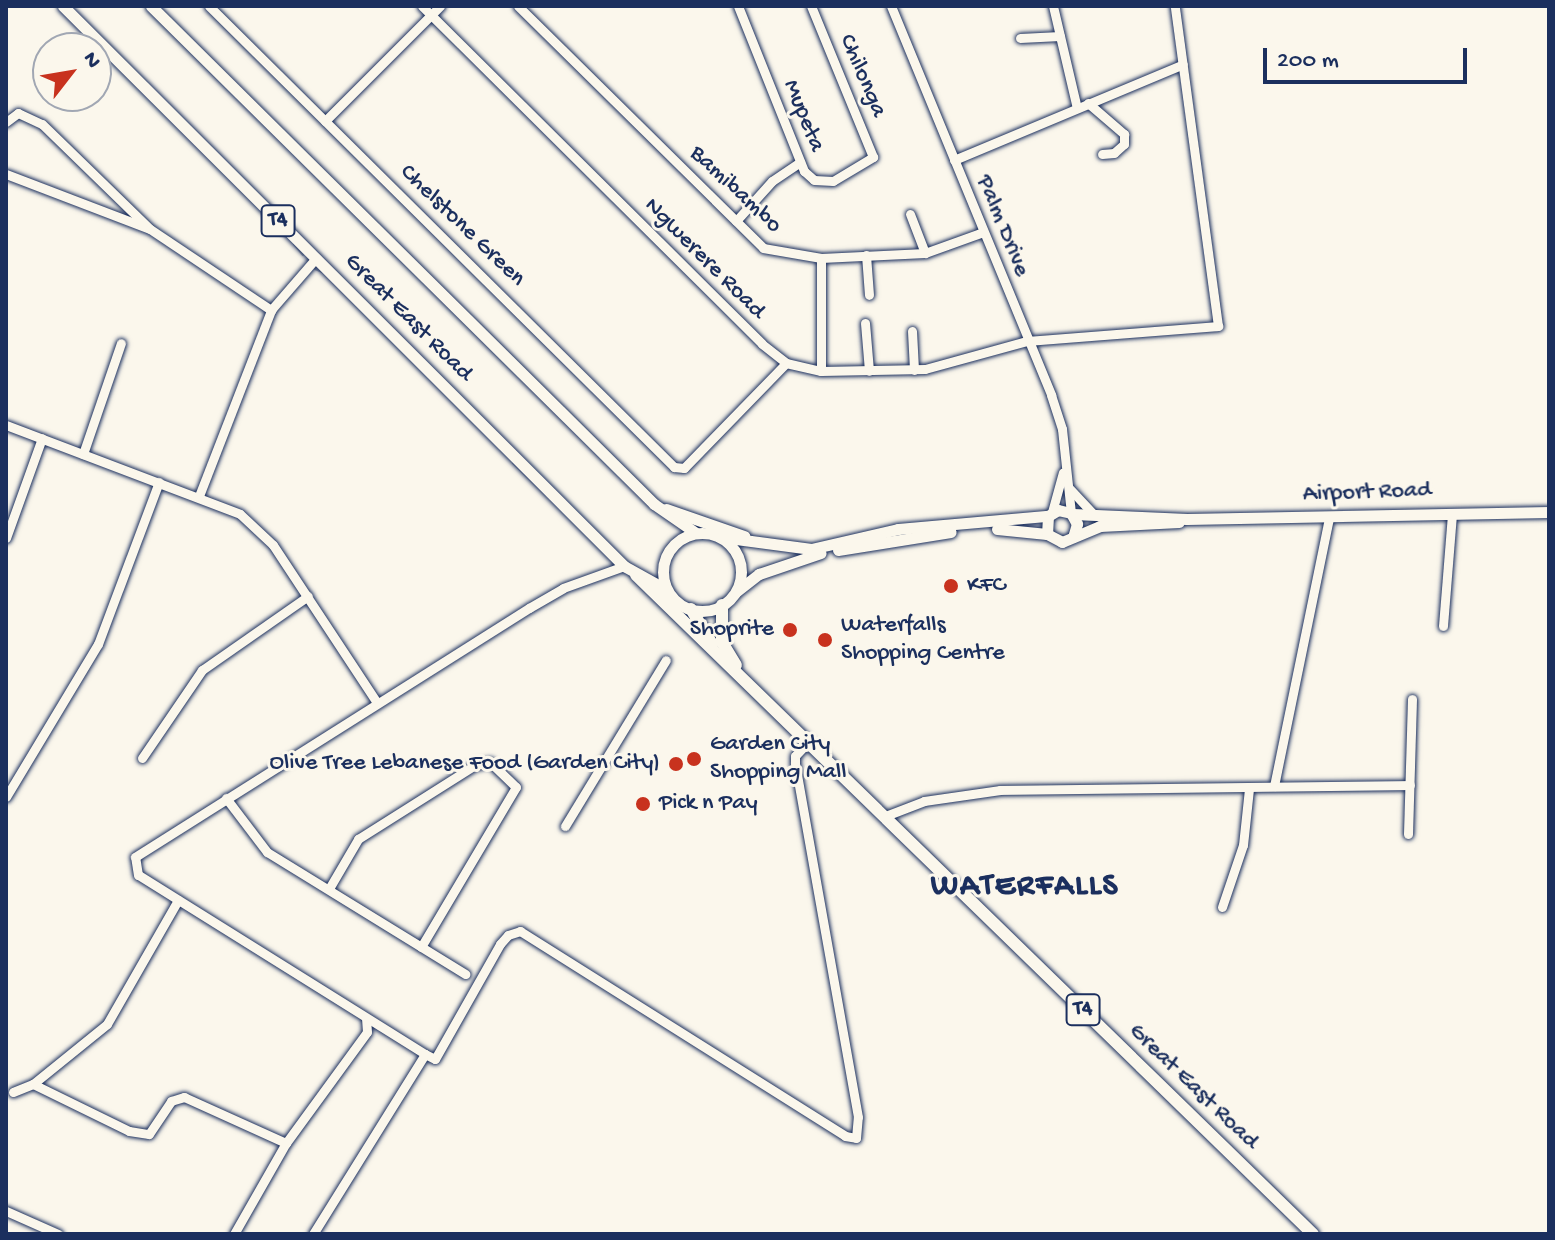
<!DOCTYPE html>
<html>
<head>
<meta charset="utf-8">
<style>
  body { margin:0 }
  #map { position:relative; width:1555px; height:1240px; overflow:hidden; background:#fbf7ec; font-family:"Gochi Hand",sans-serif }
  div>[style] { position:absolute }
  .stream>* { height:2px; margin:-1px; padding:0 1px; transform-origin:1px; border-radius:1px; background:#afb3bb }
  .roads { filter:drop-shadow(0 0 2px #1b2f5e) drop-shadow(0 0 2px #1b2f5e) }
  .minor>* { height:9px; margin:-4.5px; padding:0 4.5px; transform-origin:4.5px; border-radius:4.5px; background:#fbf7ec }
  .major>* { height:11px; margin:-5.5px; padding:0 5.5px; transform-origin:5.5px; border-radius:5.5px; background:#fbf7ec }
  .major>.ring { margin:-5.5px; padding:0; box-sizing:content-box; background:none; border:11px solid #fbf7ec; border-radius:50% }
  .highway>* { height:12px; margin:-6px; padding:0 6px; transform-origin:6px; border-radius:6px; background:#fbf7ec }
  .dots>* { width:22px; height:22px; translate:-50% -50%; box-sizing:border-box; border:4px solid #fbf7ec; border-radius:50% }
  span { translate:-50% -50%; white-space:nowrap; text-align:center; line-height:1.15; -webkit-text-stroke:6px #fbf7ec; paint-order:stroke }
  .shield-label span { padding:2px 6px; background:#fbf7ec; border:2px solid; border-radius:6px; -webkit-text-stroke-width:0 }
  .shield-label { font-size:22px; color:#1b2f5e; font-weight:700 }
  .street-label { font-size:24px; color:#1b2f5e }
  .poi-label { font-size:24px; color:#1b2f5e }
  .left { translate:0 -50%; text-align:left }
  .right { translate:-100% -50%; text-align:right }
  .district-label { font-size:32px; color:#1b2f5e; font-weight:700; letter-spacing:2px }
  .frame { position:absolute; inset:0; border:8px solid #1b2f5e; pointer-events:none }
  .north { position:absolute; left:32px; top:32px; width:80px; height:80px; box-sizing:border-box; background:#fbf7ec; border:2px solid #a1a7b3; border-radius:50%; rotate:59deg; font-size:22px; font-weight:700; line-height:32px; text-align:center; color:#1b2f5e }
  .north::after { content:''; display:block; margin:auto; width:28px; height:36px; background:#c8321e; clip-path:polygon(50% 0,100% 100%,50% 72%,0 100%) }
  .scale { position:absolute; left:1263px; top:48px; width:204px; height:36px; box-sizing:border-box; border:4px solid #1b2f5e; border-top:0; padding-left:10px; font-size:24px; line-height:28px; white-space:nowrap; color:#1b2f5e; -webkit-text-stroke:6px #fbf7ec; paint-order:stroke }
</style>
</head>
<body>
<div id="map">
  <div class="stream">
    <div style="left:294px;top:244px;width:14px;rotate:51deg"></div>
    <div style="left:315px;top:269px;width:8px;rotate:23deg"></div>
    <div style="left:513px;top:463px;width:46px;rotate:44.1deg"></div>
  </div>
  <div class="roads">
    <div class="minor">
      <div style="left:209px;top:6px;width:655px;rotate:44.75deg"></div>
      <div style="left:674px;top:467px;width:10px;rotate:6deg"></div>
      <div style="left:684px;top:468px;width:146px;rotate:-45.8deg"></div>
      <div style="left:422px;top:6px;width:479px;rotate:44.8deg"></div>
      <div style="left:762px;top:344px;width:31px;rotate:38deg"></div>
      <div style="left:786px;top:363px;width:36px;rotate:13deg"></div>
      <div style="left:821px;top:371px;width:104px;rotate:-1.1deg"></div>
      <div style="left:925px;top:369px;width:106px;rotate:-15.4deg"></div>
      <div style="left:1027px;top:341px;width:192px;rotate:-4.5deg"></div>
      <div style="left:1218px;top:326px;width:323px;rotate:-97.7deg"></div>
      <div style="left:518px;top:6px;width:344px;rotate:44.6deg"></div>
      <div style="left:763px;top:248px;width:59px;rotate:9.8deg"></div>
      <div style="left:821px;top:258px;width:104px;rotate:-2.8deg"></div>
      <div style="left:925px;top:253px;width:62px;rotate:-19.9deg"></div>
      <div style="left:738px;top:6px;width:178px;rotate:68.2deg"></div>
      <div style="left:804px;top:171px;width:13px;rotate:42deg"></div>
      <div style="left:814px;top:180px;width:19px;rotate:3deg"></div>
      <div style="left:833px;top:181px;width:47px;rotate:-31deg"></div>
      <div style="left:873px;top:157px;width:163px;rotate:-112.3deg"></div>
      <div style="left:891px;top:6px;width:421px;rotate:67.6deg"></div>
      <div style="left:1051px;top:395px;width:36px;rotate:72deg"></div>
      <div style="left:1062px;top:429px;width:84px;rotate:83.9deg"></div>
      <div style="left:1053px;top:6px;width:105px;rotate:76.8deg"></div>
      <div style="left:1020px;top:38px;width:40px;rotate:-2.9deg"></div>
      <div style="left:1088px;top:103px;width:48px;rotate:40.7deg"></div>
      <div style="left:1124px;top:134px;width:10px;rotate:90deg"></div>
      <div style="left:1124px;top:144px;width:13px;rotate:138deg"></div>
      <div style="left:1114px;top:153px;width:12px;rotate:175deg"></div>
      <div style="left:325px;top:121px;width:163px;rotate:-45deg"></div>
      <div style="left:6px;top:122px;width:15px;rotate:-37deg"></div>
      <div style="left:18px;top:113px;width:26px;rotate:25deg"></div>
      <div style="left:42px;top:124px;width:148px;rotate:44.2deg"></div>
      <div style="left:954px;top:160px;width:248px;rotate:-22.7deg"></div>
      <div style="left:6px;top:174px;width:154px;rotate:20.9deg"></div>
      <div style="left:150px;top:229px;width:146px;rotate:33.8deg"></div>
      <div style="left:910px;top:214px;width:42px;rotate:69deg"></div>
      <div style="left:736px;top:221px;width:54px;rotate:-48deg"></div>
      <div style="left:772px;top:181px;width:34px;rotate:-34deg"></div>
      <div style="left:866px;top:255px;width:40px;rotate:85.7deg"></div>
      <div style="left:865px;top:323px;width:48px;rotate:85.2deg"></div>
      <div style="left:912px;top:331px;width:39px;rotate:87deg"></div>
      <div style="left:821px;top:371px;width:113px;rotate:-90deg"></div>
      <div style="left:6px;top:425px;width:250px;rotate:20.8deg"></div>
      <div style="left:240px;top:514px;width:45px;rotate:43.2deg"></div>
      <div style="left:273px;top:545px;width:189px;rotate:56.6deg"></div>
      <div style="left:83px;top:454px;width:117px;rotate:-71.1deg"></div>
      <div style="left:1070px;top:489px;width:35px;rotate:47deg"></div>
      <div style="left:199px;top:496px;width:199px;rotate:-68.8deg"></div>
      <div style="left:271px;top:310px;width:69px;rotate:-49.1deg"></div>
      <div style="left:1052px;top:512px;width:41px;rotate:-74.6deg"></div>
      <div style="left:6px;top:538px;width:106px;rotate:-70.2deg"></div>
      <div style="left:1443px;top:626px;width:113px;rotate:-85.4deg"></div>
      <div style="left:142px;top:758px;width:107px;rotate:-55.7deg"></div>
      <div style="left:202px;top:670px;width:129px;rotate:-34.9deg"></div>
      <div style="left:1274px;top:786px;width:275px;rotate:-78.4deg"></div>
      <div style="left:6px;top:797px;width:179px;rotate:-59deg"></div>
      <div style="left:98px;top:644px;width:173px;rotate:-69.4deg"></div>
      <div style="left:226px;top:798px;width:68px;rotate:52.8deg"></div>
      <div style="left:267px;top:852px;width:233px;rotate:31.6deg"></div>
      <div style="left:888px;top:815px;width:39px;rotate:-21deg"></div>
      <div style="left:924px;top:801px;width:77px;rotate:-8.2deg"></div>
      <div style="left:1000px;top:790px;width:410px;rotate:-0.7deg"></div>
      <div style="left:565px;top:826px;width:194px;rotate:-58.7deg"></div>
      <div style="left:1408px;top:834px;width:135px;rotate:-88.3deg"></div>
      <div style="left:330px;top:887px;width:56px;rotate:-59.7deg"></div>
      <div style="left:358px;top:839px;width:138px;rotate:-32.3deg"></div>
      <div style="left:475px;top:765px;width:15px;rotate:-11deg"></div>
      <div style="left:490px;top:762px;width:36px;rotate:44deg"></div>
      <div style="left:516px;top:787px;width:186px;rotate:120.7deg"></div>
      <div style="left:1222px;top:907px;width:65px;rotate:-71.3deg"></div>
      <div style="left:1243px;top:845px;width:56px;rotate:-83.9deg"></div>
      <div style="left:425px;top:1054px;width:11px;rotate:27deg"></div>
      <div style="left:435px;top:1059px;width:132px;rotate:-60.5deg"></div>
      <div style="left:500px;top:944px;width:12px;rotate:-48deg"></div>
      <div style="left:508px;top:935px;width:13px;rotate:-18deg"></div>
      <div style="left:520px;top:931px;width:384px;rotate:32.2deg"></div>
      <div style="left:845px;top:1136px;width:11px;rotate:10deg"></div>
      <div style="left:856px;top:1138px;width:21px;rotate:-85deg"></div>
      <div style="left:858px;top:1117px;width:360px;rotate:-100.1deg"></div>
      <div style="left:795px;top:763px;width:7px;rotate:-90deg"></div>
      <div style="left:795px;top:756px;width:19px;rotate:-47deg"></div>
      <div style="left:33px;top:1084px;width:95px;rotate:-39deg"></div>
      <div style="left:107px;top:1024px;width:143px;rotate:-60.2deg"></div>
      <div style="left:13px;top:1092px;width:22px;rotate:-22deg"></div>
      <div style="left:33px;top:1084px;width:107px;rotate:26.1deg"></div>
      <div style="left:129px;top:1131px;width:20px;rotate:9deg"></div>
      <div style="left:149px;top:1134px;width:40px;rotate:-56deg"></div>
      <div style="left:171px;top:1101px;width:14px;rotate:-17deg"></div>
      <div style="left:184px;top:1097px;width:112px;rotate:24.3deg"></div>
      <div style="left:6px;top:1211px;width:57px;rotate:23.9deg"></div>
      <div style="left:234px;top:1234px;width:105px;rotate:-60.3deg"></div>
      <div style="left:286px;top:1143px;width:137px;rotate:-53.9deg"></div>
      <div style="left:367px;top:1032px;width:13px;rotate:-94deg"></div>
      <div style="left:313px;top:1234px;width:212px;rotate:-58.1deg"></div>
      <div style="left:425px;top:1054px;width:338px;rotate:-148deg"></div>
      <div style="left:138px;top:875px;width:18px;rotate:-99deg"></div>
      <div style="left:135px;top:857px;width:466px;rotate:-32.3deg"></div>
      <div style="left:529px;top:608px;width:39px;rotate:-30deg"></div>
      <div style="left:563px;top:588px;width:65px;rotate:-19.8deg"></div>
    </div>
    <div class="major">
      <div style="left:63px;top:6px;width:793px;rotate:44.95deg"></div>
      <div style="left:624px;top:566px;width:49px;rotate:29.2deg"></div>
      <div style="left:151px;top:6px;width:708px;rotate:44.71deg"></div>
      <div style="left:654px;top:504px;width:51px;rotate:34.6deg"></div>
      <div style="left:666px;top:509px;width:83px;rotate:19.1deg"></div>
      <div style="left:1073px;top:514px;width:114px;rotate:2.5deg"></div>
      <div style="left:1187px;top:519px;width:362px;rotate:-1.1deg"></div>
      <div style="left:997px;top:529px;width:50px;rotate:5.7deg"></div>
      <div class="ring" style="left:663px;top:533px;width:67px;height:67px"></div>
      <div style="left:721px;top:537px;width:91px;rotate:7.6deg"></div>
      <div style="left:811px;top:549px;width:89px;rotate:-12.9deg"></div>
      <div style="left:898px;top:529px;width:151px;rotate:-5deg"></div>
      <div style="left:1073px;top:537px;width:14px;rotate:-73deg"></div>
      <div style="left:1077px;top:524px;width:13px;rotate:-119deg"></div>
      <div style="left:1071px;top:513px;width:13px;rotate:-167deg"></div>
      <div style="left:1058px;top:510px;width:12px;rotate:149deg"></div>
      <div style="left:1048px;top:516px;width:18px;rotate:93deg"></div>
      <div style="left:1047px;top:534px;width:17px;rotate:28deg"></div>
      <div style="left:1062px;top:542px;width:41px;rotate:-22.8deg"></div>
      <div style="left:1100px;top:526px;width:79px;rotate:-2.9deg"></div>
      <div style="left:838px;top:550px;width:114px;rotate:-9.1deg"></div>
      <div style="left:737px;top:591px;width:28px;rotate:-38deg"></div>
      <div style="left:759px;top:574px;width:65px;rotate:-18.7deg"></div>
    </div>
    <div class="highway">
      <div style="left:636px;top:575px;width:945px;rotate:44.23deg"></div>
      <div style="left:722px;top:605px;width:37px;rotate:90deg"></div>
      <div style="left:722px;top:642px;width:27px;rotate:59deg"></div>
      <div style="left:691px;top:609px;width:41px;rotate:59deg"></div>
    </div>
  </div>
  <div class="dots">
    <div style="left:951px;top:586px;background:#c8321e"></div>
    <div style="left:790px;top:630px;background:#c8321e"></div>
    <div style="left:825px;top:640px;background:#c8321e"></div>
    <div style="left:694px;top:759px;background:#c8321e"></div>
    <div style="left:676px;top:764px;background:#c8321e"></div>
    <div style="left:643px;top:804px;background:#c8321e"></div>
  </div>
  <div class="shield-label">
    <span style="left:278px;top:221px">T4</span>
    <span style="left:1083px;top:1010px">T4</span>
  </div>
  <div class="street-label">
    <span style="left:862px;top:76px;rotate:67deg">Chilonga</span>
    <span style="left:803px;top:116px;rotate:68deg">Mupeta</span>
    <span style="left:735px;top:190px;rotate:43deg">Bamibambo</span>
    <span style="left:462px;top:226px;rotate:44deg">Chelstone Green</span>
    <span style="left:1002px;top:226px;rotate:68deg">Palm Drive</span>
    <span style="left:704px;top:259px;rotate:45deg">Ngwerere Road</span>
    <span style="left:408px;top:318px;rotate:45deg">Great East Road</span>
    <span style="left:1367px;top:493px;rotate:-2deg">Airport Road</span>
    <span style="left:1193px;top:1087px;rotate:44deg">Great East Road</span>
  </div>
  <div class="poi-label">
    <span class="left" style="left:967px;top:586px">KFC</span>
    <span class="left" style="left:841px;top:640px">Waterfalls<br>Shopping Centre</span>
    <span class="right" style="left:774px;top:630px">Shoprite</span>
    <span class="left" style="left:710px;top:759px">Garden City<br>Shopping Mall</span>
    <span class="right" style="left:660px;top:764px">Olive Tree Lebanese Food (Garden City)</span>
    <span class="left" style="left:659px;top:804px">Pick n Pay</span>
  </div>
  <div class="district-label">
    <span style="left:1025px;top:887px">WATERFALLS</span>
  </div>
  <div class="frame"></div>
  <div class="north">N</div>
  <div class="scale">200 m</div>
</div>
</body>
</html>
